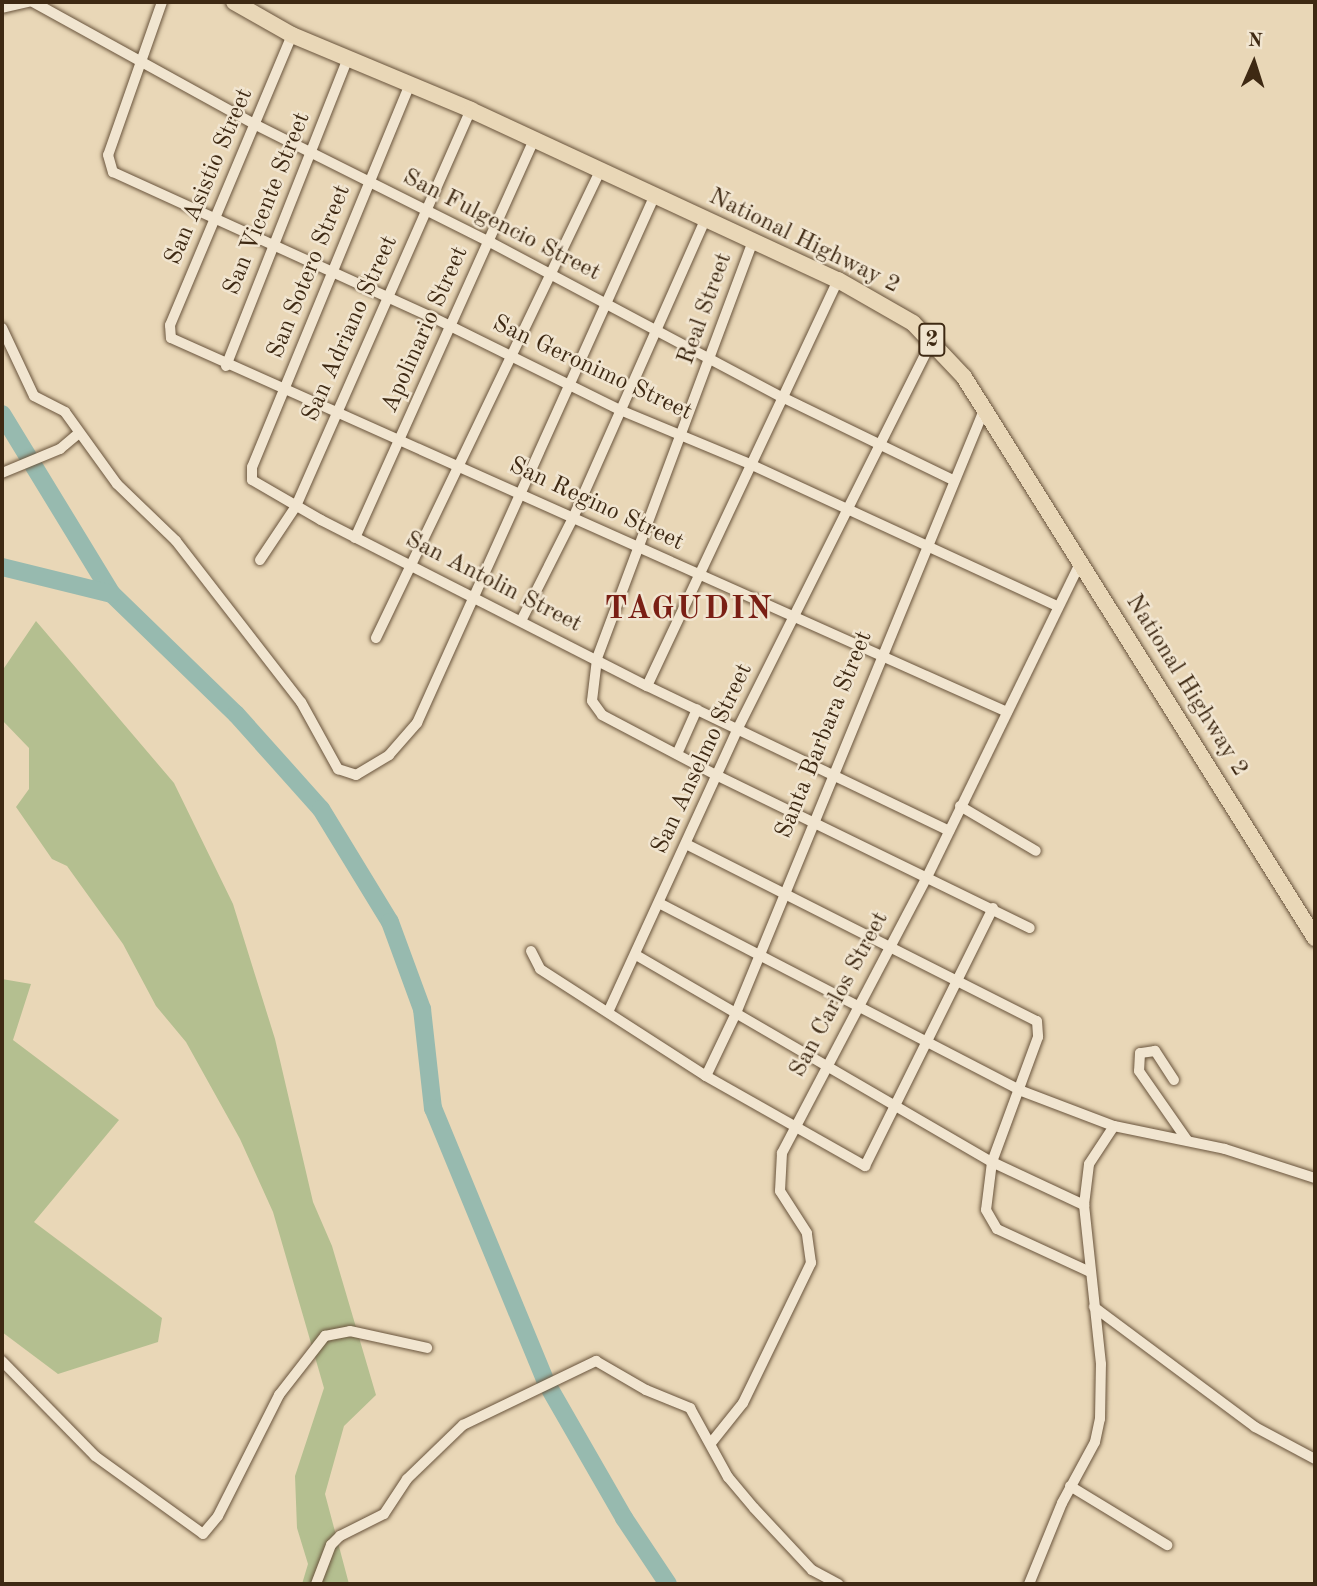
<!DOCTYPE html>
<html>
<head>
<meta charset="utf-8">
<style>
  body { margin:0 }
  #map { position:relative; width:1317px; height:1586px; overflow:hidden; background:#e9d7b7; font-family:"Old Standard TT",serif }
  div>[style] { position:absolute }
  .green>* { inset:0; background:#b4bf90 }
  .river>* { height:18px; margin:-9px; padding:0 9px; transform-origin:9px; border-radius:9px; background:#97baaf }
  .roads { filter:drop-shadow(0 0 2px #69543c) drop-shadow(0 0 2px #69543c) }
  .minor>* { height:10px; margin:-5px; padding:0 5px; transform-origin:5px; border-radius:5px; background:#f1e5d0 }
  .highway>* { height:16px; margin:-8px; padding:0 8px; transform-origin:8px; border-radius:8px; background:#e9d7b7 }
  span { translate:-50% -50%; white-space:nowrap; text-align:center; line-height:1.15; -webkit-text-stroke:5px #f1e5d0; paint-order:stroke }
  .shield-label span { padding:2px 5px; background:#f1e5d0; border:2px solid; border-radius:5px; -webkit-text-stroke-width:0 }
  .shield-label { font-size:23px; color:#3e2913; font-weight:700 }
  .street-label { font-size:24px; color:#3e2913 }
  .district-label { font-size:32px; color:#7a1f14; font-weight:700; letter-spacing:2px }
  .frame { position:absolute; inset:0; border:4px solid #3e2913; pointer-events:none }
  .north { position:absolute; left:1219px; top:28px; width:70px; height:70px; -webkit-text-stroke:5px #f1e5d0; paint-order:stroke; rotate:3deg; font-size:19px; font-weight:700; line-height:28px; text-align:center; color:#3e2913 }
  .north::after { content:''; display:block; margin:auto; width:24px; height:32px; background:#3e2913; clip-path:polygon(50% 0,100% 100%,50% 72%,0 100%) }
</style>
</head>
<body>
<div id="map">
  <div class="green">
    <div style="clip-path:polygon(36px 621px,174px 783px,233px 904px,275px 1039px,313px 1202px,332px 1246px,376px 1395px,344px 1426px,325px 1494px,349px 1584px,302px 1584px,308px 1564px,297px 1528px,295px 1476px,324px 1388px,273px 1212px,240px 1139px,186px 1042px,156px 1006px,123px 944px,67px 866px,52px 859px,16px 807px,29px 789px,29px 748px,2px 720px,2px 671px)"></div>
    <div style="clip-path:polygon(2px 979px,31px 984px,13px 1040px,119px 1120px,34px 1222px,162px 1318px,158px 1342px,58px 1374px,2px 1332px)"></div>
  </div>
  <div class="river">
    <div style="left:2px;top:414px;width:211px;rotate:58.6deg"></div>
    <div style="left:112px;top:594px;width:173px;rotate:44.1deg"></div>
    <div style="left:236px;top:714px;width:127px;rotate:48.2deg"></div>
    <div style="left:321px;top:809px;width:132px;rotate:58.6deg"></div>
    <div style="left:390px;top:922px;width:93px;rotate:69.8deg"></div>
    <div style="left:422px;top:1009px;width:100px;rotate:83.7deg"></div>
    <div style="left:433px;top:1108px;width:299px;rotate:67.6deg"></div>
    <div style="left:547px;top:1384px;width:155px;rotate:60.1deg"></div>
    <div style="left:624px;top:1518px;width:79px;rotate:56.3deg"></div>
    <div style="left:2px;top:567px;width:113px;rotate:13.8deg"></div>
  </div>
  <div class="roads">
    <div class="minor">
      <div style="left:33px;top:2px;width:255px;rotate:28.9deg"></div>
      <div style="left:256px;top:125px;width:259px;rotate:26.6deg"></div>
      <div style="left:488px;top:241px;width:333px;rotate:28deg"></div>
      <div style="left:782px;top:397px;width:190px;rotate:25.9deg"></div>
      <div style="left:162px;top:2px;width:162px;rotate:109.4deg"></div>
      <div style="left:108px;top:155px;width:18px;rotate:74deg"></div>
      <div style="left:113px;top:172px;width:353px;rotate:24.5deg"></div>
      <div style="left:434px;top:318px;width:208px;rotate:26.3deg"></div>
      <div style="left:620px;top:410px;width:143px;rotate:22.6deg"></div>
      <div style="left:752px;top:465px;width:336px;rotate:24.8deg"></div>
      <div style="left:2px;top:8px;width:28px;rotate:-13deg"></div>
      <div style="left:292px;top:35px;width:315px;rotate:112.8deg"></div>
      <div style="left:170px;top:325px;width:13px;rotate:86deg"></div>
      <div style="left:171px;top:338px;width:916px;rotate:24.1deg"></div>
      <div style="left:410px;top:84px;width:414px;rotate:112.4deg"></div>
      <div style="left:252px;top:467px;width:13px;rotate:90deg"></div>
      <div style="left:252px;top:480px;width:80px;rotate:30.1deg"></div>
      <div style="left:321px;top:520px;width:366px;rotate:27deg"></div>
      <div style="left:647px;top:686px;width:335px;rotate:25.6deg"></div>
      <div style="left:753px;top:241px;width:446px;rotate:110.5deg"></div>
      <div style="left:597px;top:659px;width:42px;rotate:96.8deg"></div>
      <div style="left:592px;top:701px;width:17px;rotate:54deg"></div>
      <div style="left:602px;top:715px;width:129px;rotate:27.8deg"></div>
      <div style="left:716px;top:775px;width:349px;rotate:26deg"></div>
      <div style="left:2px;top:328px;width:75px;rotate:64.8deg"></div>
      <div style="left:34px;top:396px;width:35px;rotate:27deg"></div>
      <div style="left:65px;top:412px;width:89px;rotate:54.2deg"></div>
      <div style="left:117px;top:484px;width:82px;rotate:44deg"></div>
      <div style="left:176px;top:541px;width:204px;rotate:52.2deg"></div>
      <div style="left:301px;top:702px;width:77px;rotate:61.1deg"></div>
      <div style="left:338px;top:769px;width:19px;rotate:18deg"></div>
      <div style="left:356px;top:775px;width:39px;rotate:-31deg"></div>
      <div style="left:389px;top:755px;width:43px;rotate:-48.8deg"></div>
      <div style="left:417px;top:723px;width:579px;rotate:-65.74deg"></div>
      <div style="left:226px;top:366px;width:331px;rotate:-68.4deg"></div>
      <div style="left:2px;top:473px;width:63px;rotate:-22.5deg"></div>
      <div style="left:60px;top:449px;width:25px;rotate:-40deg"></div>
      <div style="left:355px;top:538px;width:437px;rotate:-65.8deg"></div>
      <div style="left:260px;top:560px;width:65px;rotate:-56.3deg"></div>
      <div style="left:296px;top:506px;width:433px;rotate:-66.2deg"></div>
      <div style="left:521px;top:621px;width:115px;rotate:-63.2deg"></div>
      <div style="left:573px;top:518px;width:326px;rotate:-66.1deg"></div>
      <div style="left:376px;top:638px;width:520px;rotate:-64.37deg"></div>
      <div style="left:647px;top:686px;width:449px;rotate:-64.8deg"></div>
      <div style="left:677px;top:754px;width:49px;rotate:-66deg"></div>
      <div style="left:960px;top:806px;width:88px;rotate:30.6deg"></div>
      <div style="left:686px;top:844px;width:393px;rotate:26.8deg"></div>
      <div style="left:1037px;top:1021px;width:16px;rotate:86deg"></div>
      <div style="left:1038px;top:1037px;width:133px;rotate:110.2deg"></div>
      <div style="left:992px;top:1162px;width:48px;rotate:97.1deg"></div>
      <div style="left:986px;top:1210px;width:22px;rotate:60deg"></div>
      <div style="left:997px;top:1229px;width:102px;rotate:24.8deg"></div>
      <div style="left:659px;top:903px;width:406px;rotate:27.4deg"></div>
      <div style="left:1019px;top:1090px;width:102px;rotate:20.8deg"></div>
      <div style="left:1114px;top:1126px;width:113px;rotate:11.7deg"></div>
      <div style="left:1225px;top:1149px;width:95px;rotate:17.9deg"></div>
      <div style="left:531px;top:951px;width:20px;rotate:63deg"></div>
      <div style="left:540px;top:969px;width:197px;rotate:32.8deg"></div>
      <div style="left:706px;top:1076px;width:183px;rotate:29.5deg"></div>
      <div style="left:865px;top:1166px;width:288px;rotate:-63.6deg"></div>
      <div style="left:636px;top:955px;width:412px;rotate:30.2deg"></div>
      <div style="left:992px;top:1162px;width:102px;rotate:25.1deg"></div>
      <div style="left:609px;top:1010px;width:310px;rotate:-65.4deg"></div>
      <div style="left:738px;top:728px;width:434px;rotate:-63.4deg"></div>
      <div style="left:706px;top:1076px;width:70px;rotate:-64.5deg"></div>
      <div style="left:736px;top:1013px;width:652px;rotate:-67.64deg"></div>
      <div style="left:1174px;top:1080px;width:35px;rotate:-123deg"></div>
      <div style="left:1155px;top:1051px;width:15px;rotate:172deg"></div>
      <div style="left:1140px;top:1053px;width:18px;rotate:93deg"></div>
      <div style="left:1139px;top:1071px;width:84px;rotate:55.2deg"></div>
      <div style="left:1094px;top:1307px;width:201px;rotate:36.7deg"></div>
      <div style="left:1255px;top:1427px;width:68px;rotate:28.1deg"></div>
      <div style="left:2px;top:1361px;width:133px;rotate:45.6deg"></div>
      <div style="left:95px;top:1456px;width:133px;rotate:35.8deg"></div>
      <div style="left:203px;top:1534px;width:23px;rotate:-50deg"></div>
      <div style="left:218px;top:1516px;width:136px;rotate:-63.2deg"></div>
      <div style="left:279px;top:1395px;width:75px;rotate:-52.1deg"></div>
      <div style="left:325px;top:1336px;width:25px;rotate:-11deg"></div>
      <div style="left:350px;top:1331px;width:79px;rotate:12.4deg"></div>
      <div style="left:711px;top:1443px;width:51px;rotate:-51.3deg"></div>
      <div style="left:743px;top:1403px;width:156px;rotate:-64.1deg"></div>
      <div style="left:811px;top:1263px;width:30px;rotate:-98deg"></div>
      <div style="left:807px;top:1233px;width:50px;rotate:-122.7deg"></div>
      <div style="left:780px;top:1191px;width:38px;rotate:-87deg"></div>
      <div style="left:782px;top:1153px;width:312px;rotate:-62.3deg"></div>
      <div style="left:927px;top:877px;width:349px;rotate:-64deg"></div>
      <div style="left:1070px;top:1486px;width:114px;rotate:31.3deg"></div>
      <div style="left:316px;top:1584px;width:42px;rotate:-69deg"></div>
      <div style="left:331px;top:1545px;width:13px;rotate:-45deg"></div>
      <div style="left:340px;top:1536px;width:49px;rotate:-26.6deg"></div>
      <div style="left:384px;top:1514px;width:42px;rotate:-56.7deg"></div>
      <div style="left:407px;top:1479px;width:78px;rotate:-44deg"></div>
      <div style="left:463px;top:1425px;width:148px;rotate:-25.7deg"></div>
      <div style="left:596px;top:1361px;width:58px;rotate:30.1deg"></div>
      <div style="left:646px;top:1390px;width:48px;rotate:22.2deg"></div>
      <div style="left:690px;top:1408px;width:79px;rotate:61.2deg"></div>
      <div style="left:728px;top:1477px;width:40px;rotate:50deg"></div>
      <div style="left:754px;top:1508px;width:85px;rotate:46.9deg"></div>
      <div style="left:812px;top:1570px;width:30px;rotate:28deg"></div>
      <div style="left:1029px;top:1584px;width:87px;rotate:-67.8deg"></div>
      <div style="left:1062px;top:1503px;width:69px;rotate:-61.6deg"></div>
      <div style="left:1095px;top:1442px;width:24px;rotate:-78deg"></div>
      <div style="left:1100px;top:1419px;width:55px;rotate:-89deg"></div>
      <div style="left:1101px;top:1364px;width:160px;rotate:-96.1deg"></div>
      <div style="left:1084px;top:1205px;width:41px;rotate:-83deg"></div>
      <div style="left:1089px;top:1164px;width:45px;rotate:-56.7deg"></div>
    </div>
    <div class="highway">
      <div style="left:234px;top:2px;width:67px;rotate:29.6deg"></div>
      <div style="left:292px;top:35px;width:194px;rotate:22.7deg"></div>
      <div style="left:471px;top:110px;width:404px;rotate:24.9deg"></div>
      <div style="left:838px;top:280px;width:86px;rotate:29.8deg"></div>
      <div style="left:913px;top:323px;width:74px;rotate:46.6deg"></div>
      <div style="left:964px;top:377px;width:662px;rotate:57.97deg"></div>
    </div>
  </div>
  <div class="shield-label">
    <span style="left:932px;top:340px">2</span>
  </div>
  <div class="street-label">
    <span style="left:210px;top:177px;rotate:-67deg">San Asistio Street</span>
    <span style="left:268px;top:204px;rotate:-68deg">San Vicente Street</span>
    <span style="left:501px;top:226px;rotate:27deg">San Fulgencio Street</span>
    <span style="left:804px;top:242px;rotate:26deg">National Highway 2</span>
    <span style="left:310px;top:272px;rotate:-68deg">San Sotero Street</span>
    <span style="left:706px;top:309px;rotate:-70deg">Real Street</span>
    <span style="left:351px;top:329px;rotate:-66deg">San Adriano Street</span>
    <span style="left:426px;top:330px;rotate:-66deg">Apolinario Street</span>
    <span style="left:592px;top:369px;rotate:25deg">San Geronimo Street</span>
    <span style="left:596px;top:505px;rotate:25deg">San Regino Street</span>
    <span style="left:493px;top:583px;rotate:27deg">San Antolin Street</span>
    <span style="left:1186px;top:686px;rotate:58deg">National Highway 2</span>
    <span style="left:825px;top:735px;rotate:-68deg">Santa Barbara Street</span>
    <span style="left:703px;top:759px;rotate:-65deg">San Anselmo Street</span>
    <span style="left:840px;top:995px;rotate:-62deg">San Carlos Street</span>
  </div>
  <div class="district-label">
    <span style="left:689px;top:610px">TAGUDIN</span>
  </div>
  <div class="frame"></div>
  <div class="north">N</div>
</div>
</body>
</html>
